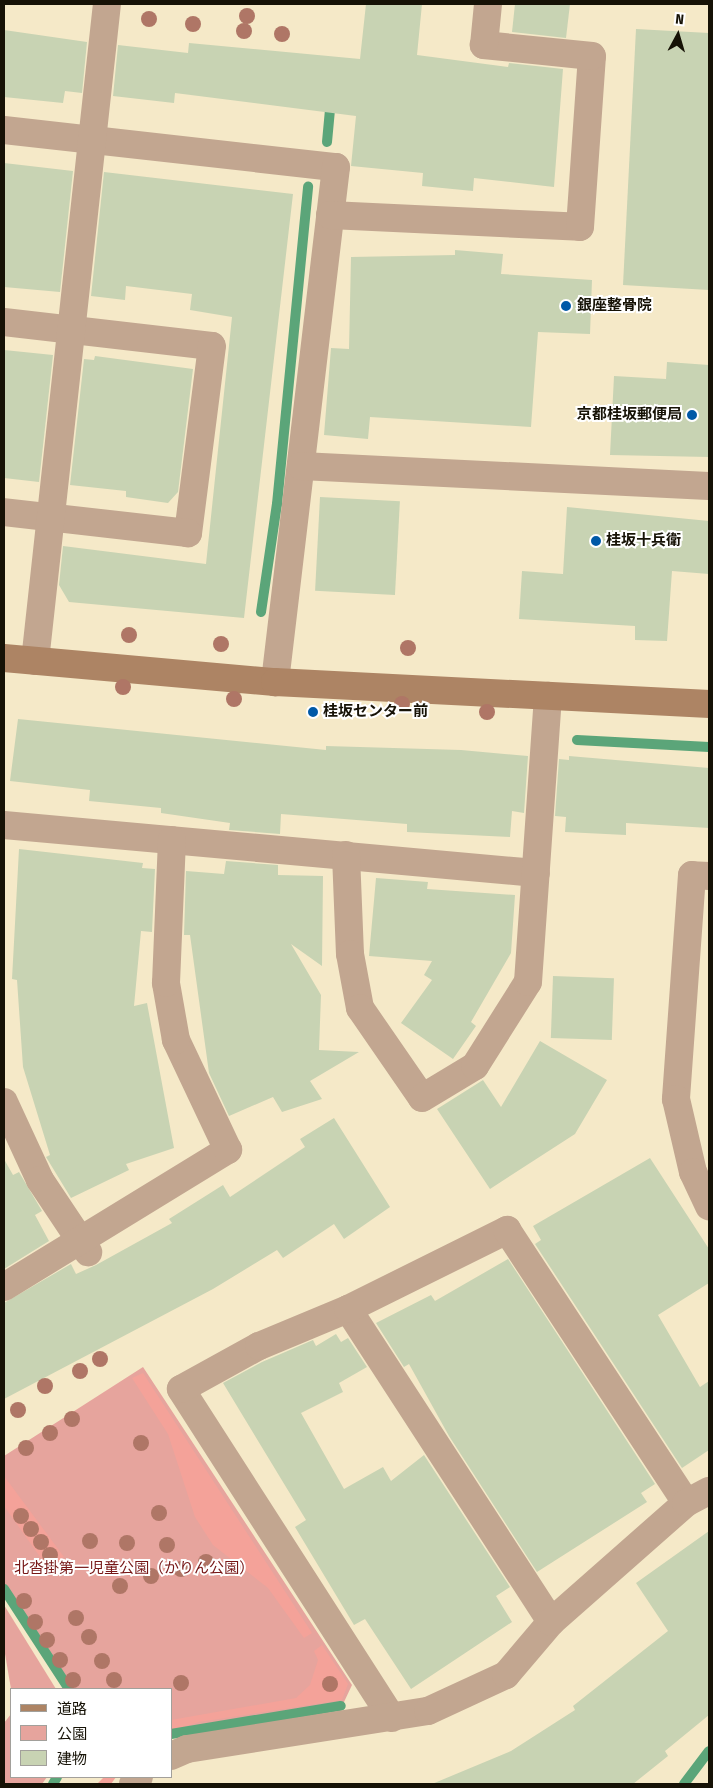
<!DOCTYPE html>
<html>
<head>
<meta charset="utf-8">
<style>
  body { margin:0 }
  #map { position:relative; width:713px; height:1788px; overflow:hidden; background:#f5e9c8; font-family:"Fira Sans Condensed","Noto Sans JP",sans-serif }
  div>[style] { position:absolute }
  .green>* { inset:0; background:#e6a49d }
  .forest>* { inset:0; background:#f4a299 }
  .stream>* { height:10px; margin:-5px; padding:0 5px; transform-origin:5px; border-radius:5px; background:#5ba579 }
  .building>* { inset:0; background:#c8d3b3; transform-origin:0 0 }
  .street>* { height:28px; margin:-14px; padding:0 14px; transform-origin:14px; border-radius:14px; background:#c2a690 }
  .secondary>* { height:28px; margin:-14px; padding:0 14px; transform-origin:14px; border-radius:14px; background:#ad8464 }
  .trees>* { width:16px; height:16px; margin:-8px; border-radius:50%; background:#af7666 }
  .dots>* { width:14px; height:14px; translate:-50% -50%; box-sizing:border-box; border:2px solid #fff; border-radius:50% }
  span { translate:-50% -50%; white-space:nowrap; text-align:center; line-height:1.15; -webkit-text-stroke:4px #fff; paint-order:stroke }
  .poi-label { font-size:15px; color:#161206; font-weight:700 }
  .left { translate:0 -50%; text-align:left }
  .right { translate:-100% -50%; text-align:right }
  .park-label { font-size:15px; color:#761716 }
  .frame { position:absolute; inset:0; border:5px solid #161206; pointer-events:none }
  .legend { position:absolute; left:10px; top:1688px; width:162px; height:90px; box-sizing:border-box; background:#fff; border:1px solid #a2a09b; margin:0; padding:6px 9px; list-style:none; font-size:15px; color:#161206 }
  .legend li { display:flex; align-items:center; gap:10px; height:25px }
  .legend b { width:25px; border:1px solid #a2a09b }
  .north { position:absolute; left:653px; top:10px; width:50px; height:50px; -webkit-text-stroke:4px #fff; paint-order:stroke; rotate:6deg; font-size:14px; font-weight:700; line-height:20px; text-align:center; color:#161206 }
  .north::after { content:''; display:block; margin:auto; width:18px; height:22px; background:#161206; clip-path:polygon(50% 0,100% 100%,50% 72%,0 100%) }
</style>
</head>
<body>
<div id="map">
  <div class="green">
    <div style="clip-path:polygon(143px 1367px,352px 1685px,344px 1702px,171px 1732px,171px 1689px,70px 1689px,4px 1585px,4px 1456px)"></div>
    <div style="clip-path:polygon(4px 1605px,56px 1689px,11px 1689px,4px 1648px)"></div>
    <div style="clip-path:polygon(11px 1714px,11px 1777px,47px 1777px,42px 1784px,4px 1784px,4px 1723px)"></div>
  </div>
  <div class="forest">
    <div style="clip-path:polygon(143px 1373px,312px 1633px,304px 1638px,268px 1588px,213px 1545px,195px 1517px,168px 1434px,132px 1378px)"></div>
    <div style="clip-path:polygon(4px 1476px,64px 1557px,48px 1568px,4px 1506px)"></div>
    <div style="clip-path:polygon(322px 1645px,348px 1684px,342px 1700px,199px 1722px,171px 1731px,171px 1720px,296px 1698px,310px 1685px,318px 1660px,314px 1651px)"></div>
    <div style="clip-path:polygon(104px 1777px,116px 1777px,111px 1784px,97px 1784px)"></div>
  </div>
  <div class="stream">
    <div style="left:327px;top:142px;width:43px;rotate:-84.7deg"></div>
    <div style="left:261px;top:612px;width:109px;rotate:-81.6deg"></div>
    <div style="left:277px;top:504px;width:319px;rotate:-84.4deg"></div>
    <div style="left:577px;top:740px;width:132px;rotate:3deg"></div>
    <div style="left:4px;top:1589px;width:119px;rotate:57deg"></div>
    <div style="left:171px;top:1734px;width:172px;rotate:-9.4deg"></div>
    <div style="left:53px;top:1784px;width:8px;rotate:-60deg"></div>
    <div style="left:684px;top:1784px;width:41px;rotate:-52.9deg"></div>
  </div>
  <div class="building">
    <div style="clip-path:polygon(366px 4px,422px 4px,417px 55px,508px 67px,509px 63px,563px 69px,554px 187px,474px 178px,473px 191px,422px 186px,423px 173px,351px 166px,356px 116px,175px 93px,174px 103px,113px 96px,118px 45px,188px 53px,189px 43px,360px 59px)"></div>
    <div style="clip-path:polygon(515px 4px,570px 4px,566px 38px,512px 32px)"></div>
    <div style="clip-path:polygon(636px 29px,709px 33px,709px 290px,623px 285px)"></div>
    <div style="clip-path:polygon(4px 30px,87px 42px,82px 93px,65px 91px,63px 103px,4px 97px)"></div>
    <div style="clip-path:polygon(4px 163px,73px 171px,60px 292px,4px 287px)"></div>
    <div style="clip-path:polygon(104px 172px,293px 194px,244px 618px,69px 602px,59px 585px,63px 546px,206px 564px,232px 317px,190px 310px,192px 294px,126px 286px,125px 300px,91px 296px)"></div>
    <div style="clip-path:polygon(455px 250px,503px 254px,501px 274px,592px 280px,590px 334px,538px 332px,531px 427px,370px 417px,368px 439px,324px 435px,331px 348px,349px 349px,351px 257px,455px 255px)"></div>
    <div style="clip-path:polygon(4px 350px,53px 355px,39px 482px,4px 478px)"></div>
    <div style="clip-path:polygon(95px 356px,193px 369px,178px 492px,168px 503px,126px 497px,126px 491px,70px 485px,84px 359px,94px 360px)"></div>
    <div style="clip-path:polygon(667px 362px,709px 365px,709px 457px,610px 455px,614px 376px,666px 379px)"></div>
    <div style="left:320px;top:497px;width:80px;height:94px;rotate:3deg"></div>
    <div style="clip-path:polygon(567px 507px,709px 521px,709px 574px,672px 571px,667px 641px,635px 640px,635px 626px,519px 619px,522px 571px,563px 574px)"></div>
    <div style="clip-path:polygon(18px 719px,326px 750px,326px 746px,461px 750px,528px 756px,524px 813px,512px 811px,510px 837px,407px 832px,407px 824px,281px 814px,280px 834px,229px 830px,230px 823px,161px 813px,161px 808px,89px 801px,90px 790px,10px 781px)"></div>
    <div style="clip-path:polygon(569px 756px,709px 768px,709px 828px,626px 823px,626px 835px,565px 832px,566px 817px,555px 816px,559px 759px,569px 760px)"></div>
    <div style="clip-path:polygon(19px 849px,143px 863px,142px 868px,155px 869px,152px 932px,141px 931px,134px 1006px,147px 1003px,174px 1148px,126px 1164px,129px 1170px,71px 1198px,46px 1157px,50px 1155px,23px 1067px,17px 980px,12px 979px)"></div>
    <div style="clip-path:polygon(226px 861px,278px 865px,278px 875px,323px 876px,322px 966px,291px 944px,321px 995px,319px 1050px,359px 1052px,310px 1081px,322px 1099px,282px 1112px,273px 1097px,229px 1116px,209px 1073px,190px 935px,184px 935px,186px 871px,224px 874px)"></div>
    <div style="clip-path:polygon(376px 878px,428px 882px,427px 889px,515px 895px,511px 953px,471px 1022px,476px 1026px,453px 1059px,401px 1023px,432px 980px,424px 975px,432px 961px,369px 956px)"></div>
    <div style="left:553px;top:976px;width:61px;height:62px;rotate:2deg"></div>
    <div style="clip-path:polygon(540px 1041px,607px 1080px,575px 1134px,490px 1189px,437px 1109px,483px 1080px,501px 1107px)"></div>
    <div style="clip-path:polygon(334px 1118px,390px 1207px,344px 1239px,334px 1224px,283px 1258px,277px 1250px,213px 1289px,4px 1399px,4px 1303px,71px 1264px,76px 1274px,96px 1265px,172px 1223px,169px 1219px,223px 1185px,230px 1197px,305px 1147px,300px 1139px)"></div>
    <div style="clip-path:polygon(650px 1158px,709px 1249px,709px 1283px,658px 1315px,700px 1387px,709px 1381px,709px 1450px,682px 1468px,535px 1244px,541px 1240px,533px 1226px)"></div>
    <div style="clip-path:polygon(4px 1159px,13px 1175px,19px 1172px,42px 1211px,35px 1215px,49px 1241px,4px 1269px)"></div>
    <div style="clip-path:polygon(508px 1259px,655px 1484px,641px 1493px,647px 1502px,537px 1572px,449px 1436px,409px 1364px,404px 1367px,376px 1323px,431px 1295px,435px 1301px)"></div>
    <div style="clip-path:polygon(336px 1334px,341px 1342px,348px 1338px,367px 1367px,339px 1383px,343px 1392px,301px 1413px,344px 1489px,383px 1467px,391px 1481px,424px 1455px,510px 1587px,496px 1596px,512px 1622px,411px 1689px,365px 1619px,354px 1625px,295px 1527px,306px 1520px,223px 1383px,262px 1362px,313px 1340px,316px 1346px)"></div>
    <div style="clip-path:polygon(709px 1531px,709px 1715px,665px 1751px,668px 1756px,633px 1784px,432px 1784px,511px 1751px,575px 1710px,573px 1706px,668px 1631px,636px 1583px)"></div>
  </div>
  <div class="street">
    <div style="left:4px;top:130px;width:334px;rotate:6.4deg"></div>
    <div style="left:336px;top:167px;width:519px;rotate:96.76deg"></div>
    <div style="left:330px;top:215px;width:250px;rotate:2.7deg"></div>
    <div style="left:580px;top:227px;width:171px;rotate:-86deg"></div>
    <div style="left:592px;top:56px;width:109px;rotate:-174.2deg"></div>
    <div style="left:484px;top:45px;width:41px;rotate:-84.4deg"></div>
    <div style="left:4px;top:322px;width:209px;rotate:6.6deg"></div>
    <div style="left:212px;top:346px;width:189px;rotate:97.3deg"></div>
    <div style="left:188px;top:533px;width:185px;rotate:-173.5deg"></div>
    <div style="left:301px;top:466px;width:408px;rotate:2.8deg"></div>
    <div style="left:35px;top:661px;width:661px;rotate:-83.75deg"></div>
    <div style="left:4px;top:825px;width:534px;rotate:5.16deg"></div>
    <div style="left:346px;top:855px;width:99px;rotate:87.7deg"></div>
    <div style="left:350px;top:954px;width:55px;rotate:79.5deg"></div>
    <div style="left:360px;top:1008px;width:109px;rotate:55.4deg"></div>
    <div style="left:422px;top:1098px;width:62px;rotate:-31.1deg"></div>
    <div style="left:475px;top:1066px;width:99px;rotate:-57.8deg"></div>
    <div style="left:528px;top:982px;width:287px;rotate:-86deg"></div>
    <div style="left:709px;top:876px;width:17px;rotate:-177deg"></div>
    <div style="left:692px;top:875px;width:225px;rotate:94.1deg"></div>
    <div style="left:676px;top:1099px;width:75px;rotate:76.9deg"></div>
    <div style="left:693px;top:1172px;width:38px;rotate:65deg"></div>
    <div style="left:4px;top:1102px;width:86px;rotate:65.2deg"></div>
    <div style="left:40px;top:1180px;width:87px;rotate:56.3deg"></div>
    <div style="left:4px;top:1287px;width:263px;rotate:-31.5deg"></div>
    <div style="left:228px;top:1150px;width:122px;rotate:-115.3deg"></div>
    <div style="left:176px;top:1040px;width:58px;rotate:-100deg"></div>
    <div style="left:166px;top:983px;width:143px;rotate:-87.6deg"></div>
    <div style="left:348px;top:1309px;width:373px;rotate:57deg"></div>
    <div style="left:392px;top:1718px;width:391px;rotate:-122.7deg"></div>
    <div style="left:181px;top:1389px;width:89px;rotate:-28.9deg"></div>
    <div style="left:259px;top:1346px;width:96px;rotate:-22.6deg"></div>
    <div style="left:348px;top:1309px;width:178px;rotate:-26.4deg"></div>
    <div style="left:507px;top:1230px;width:326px;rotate:56.7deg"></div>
    <div style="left:171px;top:1756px;width:17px;rotate:-24deg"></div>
    <div style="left:187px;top:1749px;width:244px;rotate:-9deg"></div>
    <div style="left:428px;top:1711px;width:86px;rotate:-24.8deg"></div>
    <div style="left:506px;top:1675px;width:70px;rotate:-49.7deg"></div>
    <div style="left:551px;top:1622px;width:180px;rotate:-41.4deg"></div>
    <div style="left:686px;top:1503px;width:26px;rotate:-28deg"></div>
    <div style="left:133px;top:1784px;width:9px;rotate:-49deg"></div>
  </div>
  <div class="secondary">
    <div style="left:4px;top:658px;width:272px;rotate:5.1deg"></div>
    <div style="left:275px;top:682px;width:435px;rotate:2.9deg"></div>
  </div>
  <div class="trees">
    <div style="left:247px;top:16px"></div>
    <div style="left:149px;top:19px"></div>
    <div style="left:193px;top:24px"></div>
    <div style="left:244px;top:31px"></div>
    <div style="left:282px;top:34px"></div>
    <div style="left:129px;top:635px"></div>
    <div style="left:221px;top:644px"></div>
    <div style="left:408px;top:648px"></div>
    <div style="left:123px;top:687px"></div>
    <div style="left:234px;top:699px"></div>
    <div style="left:402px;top:704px"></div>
    <div style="left:487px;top:712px"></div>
    <div style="left:100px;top:1359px"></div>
    <div style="left:80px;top:1371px"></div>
    <div style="left:45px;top:1386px"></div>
    <div style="left:18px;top:1410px"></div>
    <div style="left:72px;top:1419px"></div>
    <div style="left:50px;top:1433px"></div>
    <div style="left:141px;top:1443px"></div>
    <div style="left:26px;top:1448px"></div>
    <div style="left:159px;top:1513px"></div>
    <div style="left:21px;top:1516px"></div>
    <div style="left:31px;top:1529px"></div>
    <div style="left:90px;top:1541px"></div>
    <div style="left:41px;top:1542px"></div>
    <div style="left:127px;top:1543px"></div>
    <div style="left:167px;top:1545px"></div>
    <div style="left:50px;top:1555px"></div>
    <div style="left:206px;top:1562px"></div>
    <div style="left:181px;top:1569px"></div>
    <div style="left:151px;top:1576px"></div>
    <div style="left:120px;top:1586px"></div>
    <div style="left:24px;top:1601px"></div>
    <div style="left:76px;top:1618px"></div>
    <div style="left:35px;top:1622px"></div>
    <div style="left:89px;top:1637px"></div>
    <div style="left:47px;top:1640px"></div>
    <div style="left:60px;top:1660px"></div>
    <div style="left:102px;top:1661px"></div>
    <div style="left:73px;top:1680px"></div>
    <div style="left:114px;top:1680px"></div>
    <div style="left:181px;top:1683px"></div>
    <div style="left:330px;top:1684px"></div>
  </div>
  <div class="dots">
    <div style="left:566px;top:306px;background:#0059a7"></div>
    <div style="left:692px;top:415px;background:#0059a7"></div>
    <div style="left:596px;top:541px;background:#0059a7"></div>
    <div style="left:313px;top:712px;background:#0059a7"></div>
  </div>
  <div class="poi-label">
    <span class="left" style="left:577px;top:306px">銀座整骨院</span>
    <span class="right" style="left:682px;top:415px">京都桂坂郵便局</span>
    <span class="left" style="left:606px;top:541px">桂坂十兵衛</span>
    <span class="left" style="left:323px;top:712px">桂坂センター前</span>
  </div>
  <div class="park-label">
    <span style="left:134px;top:1569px">北沓掛第一児童公園（かりん公園）</span>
  </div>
  <div class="frame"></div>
  <ul class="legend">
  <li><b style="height:6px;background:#ad8464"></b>道路</li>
  <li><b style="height:14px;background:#e6a49d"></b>公園</li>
  <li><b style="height:14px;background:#c8d3b3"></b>建物</li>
  </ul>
  <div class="north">N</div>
</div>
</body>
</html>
